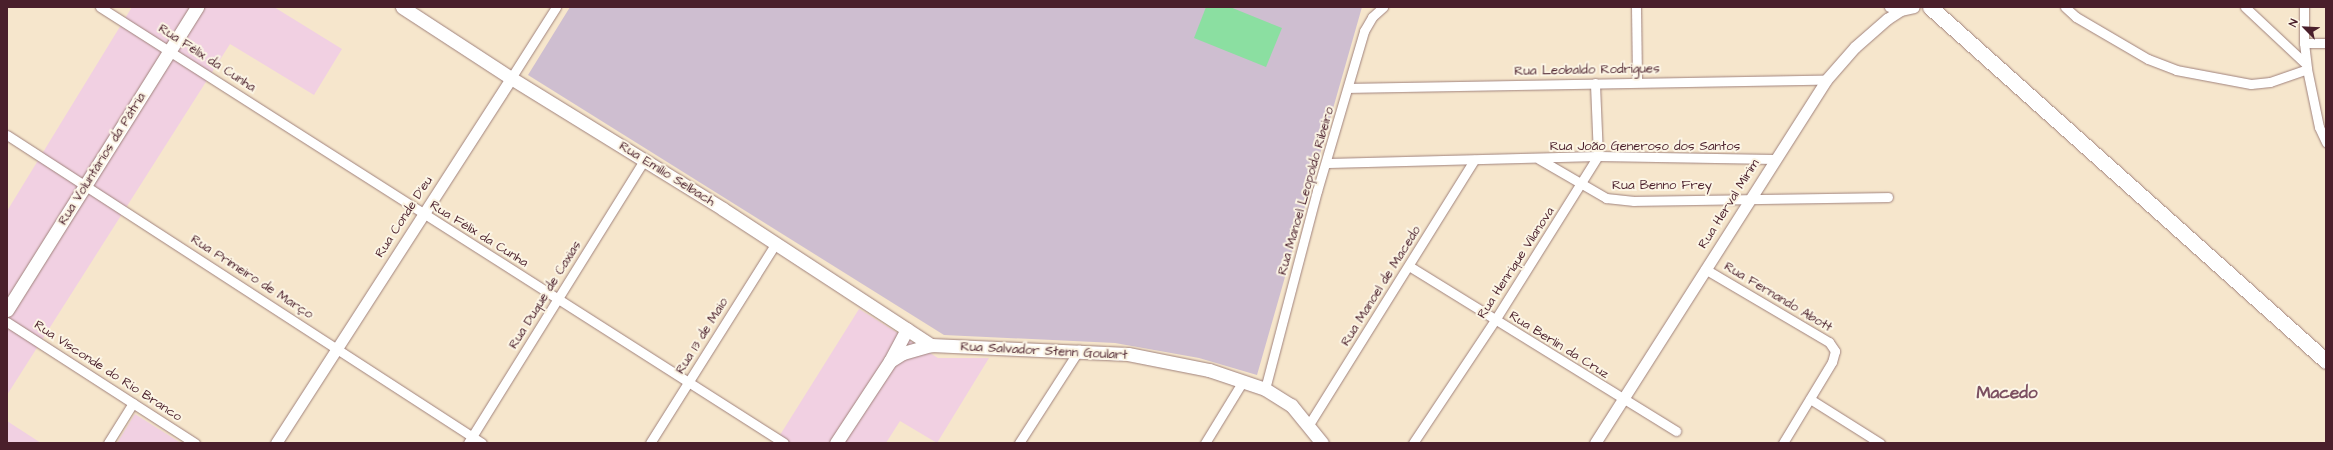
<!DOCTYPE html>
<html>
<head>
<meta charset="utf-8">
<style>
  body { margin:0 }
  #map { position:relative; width:2333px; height:450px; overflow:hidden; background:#f6e6cc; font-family:"Architects Daughter",sans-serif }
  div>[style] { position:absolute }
  .built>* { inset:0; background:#f1d0e2 }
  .industrial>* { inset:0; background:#cebed0 }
  .green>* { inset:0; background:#8bdfa1 }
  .roads { filter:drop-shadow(0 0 1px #a0827c) drop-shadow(0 0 1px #a0827c) }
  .minor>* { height:9px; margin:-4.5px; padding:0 4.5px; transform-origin:4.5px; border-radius:4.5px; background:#fff }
  .tertiary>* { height:11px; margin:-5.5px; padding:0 5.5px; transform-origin:5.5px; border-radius:5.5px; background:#fff }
  .secondary>* { height:13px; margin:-6.5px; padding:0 6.5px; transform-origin:6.5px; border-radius:6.5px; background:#fff }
  .trunk>* { height:15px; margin:-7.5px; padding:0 7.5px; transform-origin:7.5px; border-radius:7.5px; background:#fff }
  span { translate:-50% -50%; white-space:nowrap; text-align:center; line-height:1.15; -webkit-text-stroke:4px #fcf5e5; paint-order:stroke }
  .street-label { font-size:13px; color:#4a1f2b }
  .district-label { font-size:17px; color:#7c5061; font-weight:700 }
  .frame { position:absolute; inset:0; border:8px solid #4a1f2b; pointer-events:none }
  .north { position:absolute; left:2285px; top:8px; width:40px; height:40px; -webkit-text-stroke:3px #fcf5e5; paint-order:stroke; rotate:294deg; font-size:11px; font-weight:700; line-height:16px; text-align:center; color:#4a1f2b }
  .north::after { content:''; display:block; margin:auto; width:14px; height:18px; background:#4a1f2b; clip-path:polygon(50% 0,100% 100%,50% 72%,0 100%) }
</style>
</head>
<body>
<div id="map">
  <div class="built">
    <div style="clip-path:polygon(132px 7px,274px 7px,342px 49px,314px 95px,230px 44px,7px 395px,7px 211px)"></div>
    <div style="clip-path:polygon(859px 309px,938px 358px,989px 358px,937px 443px,900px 421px,886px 443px,775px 443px)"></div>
    <div style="clip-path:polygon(135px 414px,181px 443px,117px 443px)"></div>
    <div style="clip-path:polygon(7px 421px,41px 443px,7px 443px)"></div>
  </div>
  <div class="industrial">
    <div style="clip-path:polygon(570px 7px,1362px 7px,1257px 375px,1199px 358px,1115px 343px,944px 335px,528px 75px)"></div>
  </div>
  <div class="green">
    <div style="clip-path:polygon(1206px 7px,1230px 7px,1282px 28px,1266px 67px,1194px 38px)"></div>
  </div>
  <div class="roads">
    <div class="minor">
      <div style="left:100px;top:7px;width:811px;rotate:32.51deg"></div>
      <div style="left:1636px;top:7px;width:75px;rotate:89.2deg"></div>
      <div style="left:1889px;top:7px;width:12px;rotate:14deg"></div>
      <div style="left:2065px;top:7px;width:15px;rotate:42deg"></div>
      <div style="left:2076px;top:17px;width:83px;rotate:30.3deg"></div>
      <div style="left:2148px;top:59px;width:30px;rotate:21deg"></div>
      <div style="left:2176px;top:70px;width:76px;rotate:10.6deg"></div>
      <div style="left:2251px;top:84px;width:19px;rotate:-6deg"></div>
      <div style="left:2270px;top:82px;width:39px;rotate:-19deg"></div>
      <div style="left:2245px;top:7px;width:83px;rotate:43.1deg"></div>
      <div style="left:2304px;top:7px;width:36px;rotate:90deg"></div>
      <div style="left:2304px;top:43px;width:26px;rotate:83deg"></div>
      <div style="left:2307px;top:69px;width:59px;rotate:78.3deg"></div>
      <div style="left:2319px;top:127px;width:17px;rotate:65deg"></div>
      <div style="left:2304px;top:43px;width:22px"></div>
      <div style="left:511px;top:78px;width:84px;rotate:-57.6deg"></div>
      <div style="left:1349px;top:88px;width:477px;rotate:-1deg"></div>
      <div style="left:7px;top:135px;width:566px;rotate:32.96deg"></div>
      <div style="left:1539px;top:159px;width:78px;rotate:30.2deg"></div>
      <div style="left:1606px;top:198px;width:28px;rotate:6deg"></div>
      <div style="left:1634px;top:201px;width:254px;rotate:-0.9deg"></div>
      <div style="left:1328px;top:163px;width:270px;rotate:-1.5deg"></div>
      <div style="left:1598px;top:156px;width:176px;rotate:1deg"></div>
      <div style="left:1409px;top:266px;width:314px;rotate:31.7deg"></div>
      <div style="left:1705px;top:269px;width:144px;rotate:30.5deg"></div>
      <div style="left:1829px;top:342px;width:11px;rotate:56deg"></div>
      <div style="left:1835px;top:351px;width:11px;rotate:105deg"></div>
      <div style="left:1832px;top:362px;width:95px;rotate:121.2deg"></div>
      <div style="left:7px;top:322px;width:224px;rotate:32.8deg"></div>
      <div style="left:1265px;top:389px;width:205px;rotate:-75.3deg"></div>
      <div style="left:1317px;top:191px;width:167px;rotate:-73.6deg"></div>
      <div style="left:1364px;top:31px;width:16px;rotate:-60deg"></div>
      <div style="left:1372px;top:17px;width:15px;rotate:-42deg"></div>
      <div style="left:1810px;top:399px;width:83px;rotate:32.2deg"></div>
      <div style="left:1308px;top:426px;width:314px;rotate:-58deg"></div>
      <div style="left:108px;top:443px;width:47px;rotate:-58deg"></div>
      <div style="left:468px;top:443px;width:333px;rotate:-58.1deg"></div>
      <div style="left:650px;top:443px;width:236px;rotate:-57.8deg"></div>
      <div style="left:1019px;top:443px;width:111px;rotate:-57.2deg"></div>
      <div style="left:1205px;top:443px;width:73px;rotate:-58.5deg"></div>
      <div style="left:1413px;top:443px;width:148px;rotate:-56.3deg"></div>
      <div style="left:1495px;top:320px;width:194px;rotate:-57.9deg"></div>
      <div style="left:1598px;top:156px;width:73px;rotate:-92.4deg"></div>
    </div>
    <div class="tertiary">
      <div style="left:276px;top:443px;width:434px;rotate:-57.2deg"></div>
      <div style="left:1595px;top:443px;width:430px;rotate:-57.5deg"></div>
      <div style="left:1826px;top:80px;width:44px;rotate:-48.7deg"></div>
      <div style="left:1855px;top:47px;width:43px;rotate:-41.2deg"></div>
      <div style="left:1887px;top:19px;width:17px;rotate:-33deg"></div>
      <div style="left:1901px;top:10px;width:13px;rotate:-13deg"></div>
    </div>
    <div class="secondary">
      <div style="left:402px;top:7px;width:130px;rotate:33.1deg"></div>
      <div style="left:511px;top:78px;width:249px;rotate:31.7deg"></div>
      <div style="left:723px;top:209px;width:249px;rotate:33.2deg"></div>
      <div style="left:931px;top:345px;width:197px;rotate:2.6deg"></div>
      <div style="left:1128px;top:354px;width:83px;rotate:11.2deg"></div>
      <div style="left:1209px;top:370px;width:59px;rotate:18.7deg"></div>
      <div style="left:1265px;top:389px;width:31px;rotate:32deg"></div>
      <div style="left:1291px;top:405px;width:49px;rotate:50.8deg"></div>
      <div style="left:7px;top:310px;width:358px;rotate:-57.9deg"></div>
      <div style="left:890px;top:361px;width:15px;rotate:-32deg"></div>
      <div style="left:903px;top:353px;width:29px;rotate:-16deg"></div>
      <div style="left:836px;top:443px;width:98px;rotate:-56.6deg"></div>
      <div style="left:890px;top:361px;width:36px;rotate:-62deg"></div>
    </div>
    <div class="trunk">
      <div style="left:1930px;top:7px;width:531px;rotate:41.79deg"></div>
    </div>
  </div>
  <div class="street-label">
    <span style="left:207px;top:58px;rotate:33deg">Rua Félix da Cunha</span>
    <span style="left:1587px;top:70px;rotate:-1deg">Rua Leobaldo Rodrigues</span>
    <span style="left:1645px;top:146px">Rua João Generoso dos Santos</span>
    <span style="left:102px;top:159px;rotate:-58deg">Rua Voluntários da Pátria</span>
    <span style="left:667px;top:174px;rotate:32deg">Rua Emílio Selbach</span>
    <span style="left:1662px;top:185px">Rua Benno Frey</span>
    <span style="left:1306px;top:191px;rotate:-74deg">Rua Manoel Leopoldo Ribeiro</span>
    <span style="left:1729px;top:204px;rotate:-58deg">Rua Herval Mirim</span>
    <span style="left:404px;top:217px;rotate:-57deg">Rua Conde D'eu</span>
    <span style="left:479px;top:234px;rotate:32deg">Rua Félix da Cunha</span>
    <span style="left:1516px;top:263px;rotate:-57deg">Rua Henrique Vilanova</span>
    <span style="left:252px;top:277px;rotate:33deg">Rua Primeiro de Março</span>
    <span style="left:1381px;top:286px;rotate:-58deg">Rua Manoel de Macedo</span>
    <span style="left:545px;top:295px;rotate:-58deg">Rua Duque de Caxias</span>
    <span style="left:1778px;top:297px;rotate:31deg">Rua Fernando Abott</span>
    <span style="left:702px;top:336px;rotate:-58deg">Rua 13 de Maio</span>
    <span style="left:1559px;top:345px;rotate:32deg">Rua Berlin da Cruz</span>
    <span style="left:1044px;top:351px;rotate:3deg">Rua Salvador Stenn Goulart</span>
    <span style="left:108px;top:371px;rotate:33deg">Rua Visconde do Rio Branco</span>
  </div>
  <div class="district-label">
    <span style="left:2007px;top:394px">Macedo</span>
  </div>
  <div class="frame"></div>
  <div class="north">N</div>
</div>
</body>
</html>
